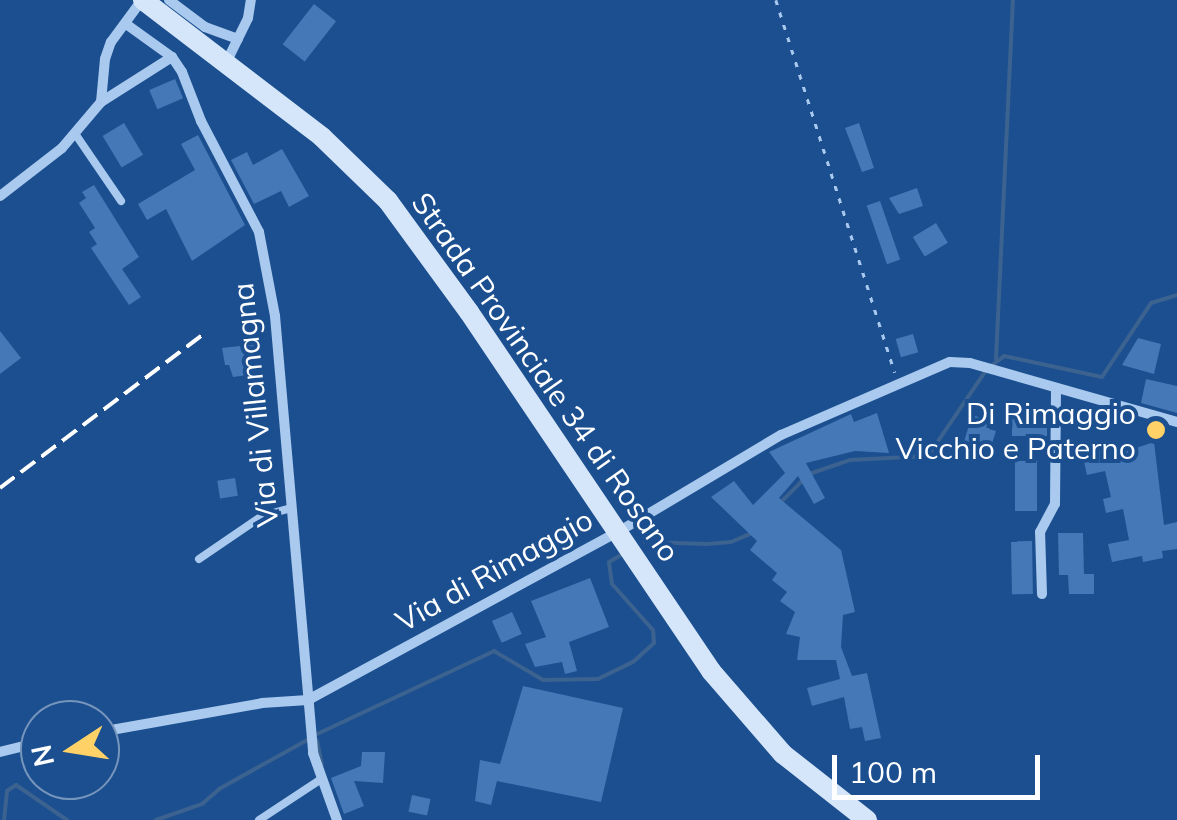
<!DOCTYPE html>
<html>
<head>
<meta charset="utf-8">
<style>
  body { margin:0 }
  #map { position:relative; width:1177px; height:820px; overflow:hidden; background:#1b4f8f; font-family:Mulish,sans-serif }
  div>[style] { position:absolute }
  .stream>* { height:4px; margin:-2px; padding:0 2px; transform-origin:2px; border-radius:2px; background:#3c6290 }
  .building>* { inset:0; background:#4478b7; transform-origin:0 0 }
  .path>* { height:2.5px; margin-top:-1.25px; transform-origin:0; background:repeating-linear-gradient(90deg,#a9c9ee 0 5px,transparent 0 13px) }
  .service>* { height:8px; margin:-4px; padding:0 4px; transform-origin:4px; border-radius:4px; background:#a9c9ee }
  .minor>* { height:10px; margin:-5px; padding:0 5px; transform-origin:5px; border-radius:5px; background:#a9c9ee }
  .secondary>* { height:20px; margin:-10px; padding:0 10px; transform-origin:10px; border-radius:10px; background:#d6e6fa }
  .rail>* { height:4px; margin-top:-2px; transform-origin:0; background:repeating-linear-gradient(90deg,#fff 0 18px,transparent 0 26px) }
  .dots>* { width:28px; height:28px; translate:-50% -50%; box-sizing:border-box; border:5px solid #1b4f8f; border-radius:50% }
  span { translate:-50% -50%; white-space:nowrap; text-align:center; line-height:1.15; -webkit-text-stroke:8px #1b4f8f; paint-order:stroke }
  .street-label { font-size:30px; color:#fff }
  .poi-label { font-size:30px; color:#fff }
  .right { translate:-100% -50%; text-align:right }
  .north { position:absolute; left:20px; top:700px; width:100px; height:100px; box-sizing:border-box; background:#1b4f8f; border:2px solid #7695bc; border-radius:50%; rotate:258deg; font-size:28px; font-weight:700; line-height:40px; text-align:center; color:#fff }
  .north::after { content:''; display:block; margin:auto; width:35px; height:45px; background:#ffd166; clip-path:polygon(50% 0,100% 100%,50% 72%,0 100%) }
  .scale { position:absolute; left:832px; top:755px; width:208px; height:45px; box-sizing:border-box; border:5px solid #fff; border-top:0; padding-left:12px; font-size:30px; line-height:35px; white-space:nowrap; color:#fff; -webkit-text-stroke:8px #1b4f8f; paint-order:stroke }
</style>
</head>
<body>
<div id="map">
  <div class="stream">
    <div style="left:996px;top:359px;width:359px;rotate:-87.3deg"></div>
    <div style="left:809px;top:474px;width:43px;rotate:-18.9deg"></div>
    <div style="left:850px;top:460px;width:78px;rotate:-2.9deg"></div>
    <div style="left:928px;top:456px;width:105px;rotate:-55.9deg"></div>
    <div style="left:987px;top:369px;width:21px;rotate:-37deg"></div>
    <div style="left:1004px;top:356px;width:100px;rotate:12.1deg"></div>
    <div style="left:1102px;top:377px;width:89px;rotate:-56.5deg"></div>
    <div style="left:1151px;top:303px;width:27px;rotate:-17deg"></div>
    <div style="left:781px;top:502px;width:31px;rotate:-45deg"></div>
    <div style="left:645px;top:542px;width:62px;rotate:1.8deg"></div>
    <div style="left:707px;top:544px;width:24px;rotate:-5deg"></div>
    <div style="left:731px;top:542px;width:21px;rotate:-23deg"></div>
    <div style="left:315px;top:735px;width:198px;rotate:-25.1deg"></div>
    <div style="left:494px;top:651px;width:57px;rotate:30.6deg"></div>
    <div style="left:543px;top:680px;width:55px;rotate:-1deg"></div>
    <div style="left:598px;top:679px;width:39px;rotate:-26deg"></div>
    <div style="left:633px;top:662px;width:28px;rotate:-42deg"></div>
    <div style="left:654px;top:643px;width:13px;rotate:-94deg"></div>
    <div style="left:653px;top:630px;width:62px;rotate:-131.7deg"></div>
    <div style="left:612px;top:584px;width:22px;rotate:-98deg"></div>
    <div style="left:609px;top:562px;width:14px;rotate:-30deg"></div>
    <div style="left:317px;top:740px;width:25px;rotate:79deg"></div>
    <div style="left:4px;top:820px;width:29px;rotate:-84deg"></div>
    <div style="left:7px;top:791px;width:11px;rotate:-34deg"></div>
    <div style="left:16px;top:785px;width:62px;rotate:34.5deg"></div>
    <div style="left:156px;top:820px;width:49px;rotate:-19.2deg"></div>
    <div style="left:202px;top:804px;width:23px;rotate:-41deg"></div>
    <div style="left:219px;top:789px;width:101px;rotate:-29.1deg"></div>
  </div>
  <div class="building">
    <div style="left:314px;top:4px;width:28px;height:51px;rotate:38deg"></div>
    <div style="left:175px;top:79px;width:21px;height:28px;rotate:67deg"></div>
    <div style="left:124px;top:123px;width:37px;height:25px;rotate:59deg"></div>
    <div style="clip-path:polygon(859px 123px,874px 168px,862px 172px,845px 128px)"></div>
    <div style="clip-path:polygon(198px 135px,245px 225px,192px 261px,166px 209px,147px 220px,138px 204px,195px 170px,181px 144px)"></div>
    <div style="clip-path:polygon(282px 149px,309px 196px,289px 207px,281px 191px,254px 204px,231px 160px,247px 152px,253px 165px)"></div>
    <div style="clip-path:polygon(94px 185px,139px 257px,122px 269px,141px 297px,129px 305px,91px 248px,97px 244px,89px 232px,95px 228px,79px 203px,86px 198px,82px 192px)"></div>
    <div style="clip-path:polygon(917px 188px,923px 206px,899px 214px,889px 198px)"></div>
    <div style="left:880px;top:201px;width:62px;height:14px;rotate:71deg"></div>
    <div style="left:936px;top:223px;width:23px;height:27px;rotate:59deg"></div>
    <div style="clip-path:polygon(0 331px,21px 358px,0 374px)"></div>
    <div style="left:913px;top:334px;width:19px;height:18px;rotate:74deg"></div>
    <div style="clip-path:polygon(1138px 338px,1161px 344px,1154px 374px,1122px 365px)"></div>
    <div style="clip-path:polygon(259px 344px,263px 373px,233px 377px,229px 365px,225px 365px,222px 348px)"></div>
    <div style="clip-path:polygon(1146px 379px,1177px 386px,1177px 413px,1141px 403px)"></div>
    <div style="left:1012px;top:410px;width:35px;height:26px"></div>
    <div style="clip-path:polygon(877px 413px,889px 453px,855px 451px,806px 463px,825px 498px,814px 504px,798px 476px,779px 498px,841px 550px,855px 612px,843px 615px,841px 647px,852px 676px,867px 673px,881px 738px,865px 741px,862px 727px,850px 729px,844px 697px,812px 706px,807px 688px,840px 679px,836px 660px,797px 660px,800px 637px,786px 634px,795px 612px,780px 601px,787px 592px,772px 580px,777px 573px,750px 550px,757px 541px,711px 497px,734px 481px,753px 505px,785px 473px,769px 452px,851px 414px,854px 422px)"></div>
    <div style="clip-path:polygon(972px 415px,991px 421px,989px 429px,996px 431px,990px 450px,964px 442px)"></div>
    <div style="clip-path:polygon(1154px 442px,1164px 525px,1177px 522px,1177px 549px,1162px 551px,1163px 558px,1143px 562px,1142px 556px,1112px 562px,1108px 544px,1129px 540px,1123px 509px,1106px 513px,1103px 499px,1111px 497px,1105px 471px,1087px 475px,1082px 453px,1116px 445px,1118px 454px)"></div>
    <div style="left:1015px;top:461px;width:22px;height:50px"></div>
    <div style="left:235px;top:478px;width:18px;height:18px;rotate:81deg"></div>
    <div style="clip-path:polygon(1058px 533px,1083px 533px,1084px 574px,1094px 574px,1094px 594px,1069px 594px,1068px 575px,1059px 575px)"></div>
    <div style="left:1032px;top:541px;width:53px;height:21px;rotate:89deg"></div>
    <div style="clip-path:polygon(590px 578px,609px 627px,569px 642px,577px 671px,565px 674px,562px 662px,535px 667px,525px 644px,546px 637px,531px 601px)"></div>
    <div style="left:512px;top:612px;width:24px;height:22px;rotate:66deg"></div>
    <div style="clip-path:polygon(523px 686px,623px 708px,601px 802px,497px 781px,491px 805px,475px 801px,480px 760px,500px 764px)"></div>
    <div style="clip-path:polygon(362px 752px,385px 752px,383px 783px,354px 781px,364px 806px,344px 814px,331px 778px,361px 766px)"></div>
    <div style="left:412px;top:795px;width:19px;height:17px;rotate:12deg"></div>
  </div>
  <div class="path">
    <div style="left:776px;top:0;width:391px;rotate:72.3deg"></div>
  </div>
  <div class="service">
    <div style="left:76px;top:135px;width:80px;rotate:55.7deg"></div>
    <div style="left:199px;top:559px;width:76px;rotate:-34.3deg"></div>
    <div style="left:262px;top:516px;width:31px;rotate:-15deg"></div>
    <div style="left:259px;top:820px;width:73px;rotate:-33.3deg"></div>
  </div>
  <div class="minor">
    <div style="left:169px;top:0;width:45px;rotate:36.9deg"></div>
    <div style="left:205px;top:27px;width:35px;rotate:20deg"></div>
    <div style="left:126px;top:24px;width:57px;rotate:35.7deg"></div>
    <div style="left:172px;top:57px;width:18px;rotate:56deg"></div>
    <div style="left:182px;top:72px;width:53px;rotate:68.8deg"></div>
    <div style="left:201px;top:121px;width:125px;rotate:62.4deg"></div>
    <div style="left:259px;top:232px;width:86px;rotate:79.2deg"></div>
    <div style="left:275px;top:316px;width:439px;rotate:85deg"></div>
    <div style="left:313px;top:753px;width:71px;rotate:70.3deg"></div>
    <div style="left:226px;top:63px;width:50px;rotate:-63.9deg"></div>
    <div style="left:248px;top:18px;width:18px;rotate:-81deg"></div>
    <div style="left:101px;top:102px;width:43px;rotate:-84.7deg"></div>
    <div style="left:105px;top:59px;width:18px;rotate:-71deg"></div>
    <div style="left:111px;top:42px;width:52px;rotate:-53.6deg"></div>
    <div style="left:0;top:196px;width:78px;rotate:-37.7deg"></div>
    <div style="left:62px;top:148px;width:60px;rotate:-49.7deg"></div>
    <div style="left:101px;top:102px;width:84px;rotate:-32.4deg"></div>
    <div style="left:1042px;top:594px;width:62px;rotate:-91.8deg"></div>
    <div style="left:1040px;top:532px;width:32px;rotate:-62deg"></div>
    <div style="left:1055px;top:504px;width:116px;rotate:-89.5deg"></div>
    <div style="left:100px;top:732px;width:165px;rotate:-10.1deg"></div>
    <div style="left:262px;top:703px;width:46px;rotate:-3.7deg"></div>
    <div style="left:308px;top:700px;width:353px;rotate:-28.5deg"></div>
    <div style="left:618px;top:532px;width:190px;rotate:-30.8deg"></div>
    <div style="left:781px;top:435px;width:184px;rotate:-23.4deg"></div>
    <div style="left:950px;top:362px;width:20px;rotate:3deg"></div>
    <div style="left:970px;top:363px;width:215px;rotate:15.9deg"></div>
    <div style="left:0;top:752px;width:41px;rotate:-14deg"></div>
  </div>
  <div class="secondary">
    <div style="left:143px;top:0;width:225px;rotate:37.4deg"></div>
    <div style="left:322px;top:137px;width:92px;rotate:44.1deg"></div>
    <div style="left:388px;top:201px;width:137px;rotate:53.9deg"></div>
    <div style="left:469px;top:312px;width:433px;rotate:56deg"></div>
    <div style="left:711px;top:671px;width:110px;rotate:49.1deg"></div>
    <div style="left:783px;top:754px;width:107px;rotate:38.2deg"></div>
  </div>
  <div class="rail">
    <div style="left:0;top:488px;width:253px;rotate:-37.1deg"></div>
  </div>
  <div class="dots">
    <div style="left:1156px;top:430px;background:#ffd166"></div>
  </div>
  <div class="street-label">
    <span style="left:546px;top:377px;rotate:55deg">Strada Provinciale 34 di Rosano</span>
    <span style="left:255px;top:405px;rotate:-96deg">Via di Villamagna</span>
    <span style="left:494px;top:570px;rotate:-29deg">Via di Rimaggio</span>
  </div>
  <div class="poi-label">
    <span class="right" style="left:1136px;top:430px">Di Rimaggio<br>Vicchio e Paterno</span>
  </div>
  <div class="north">N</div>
  <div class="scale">100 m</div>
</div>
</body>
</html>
